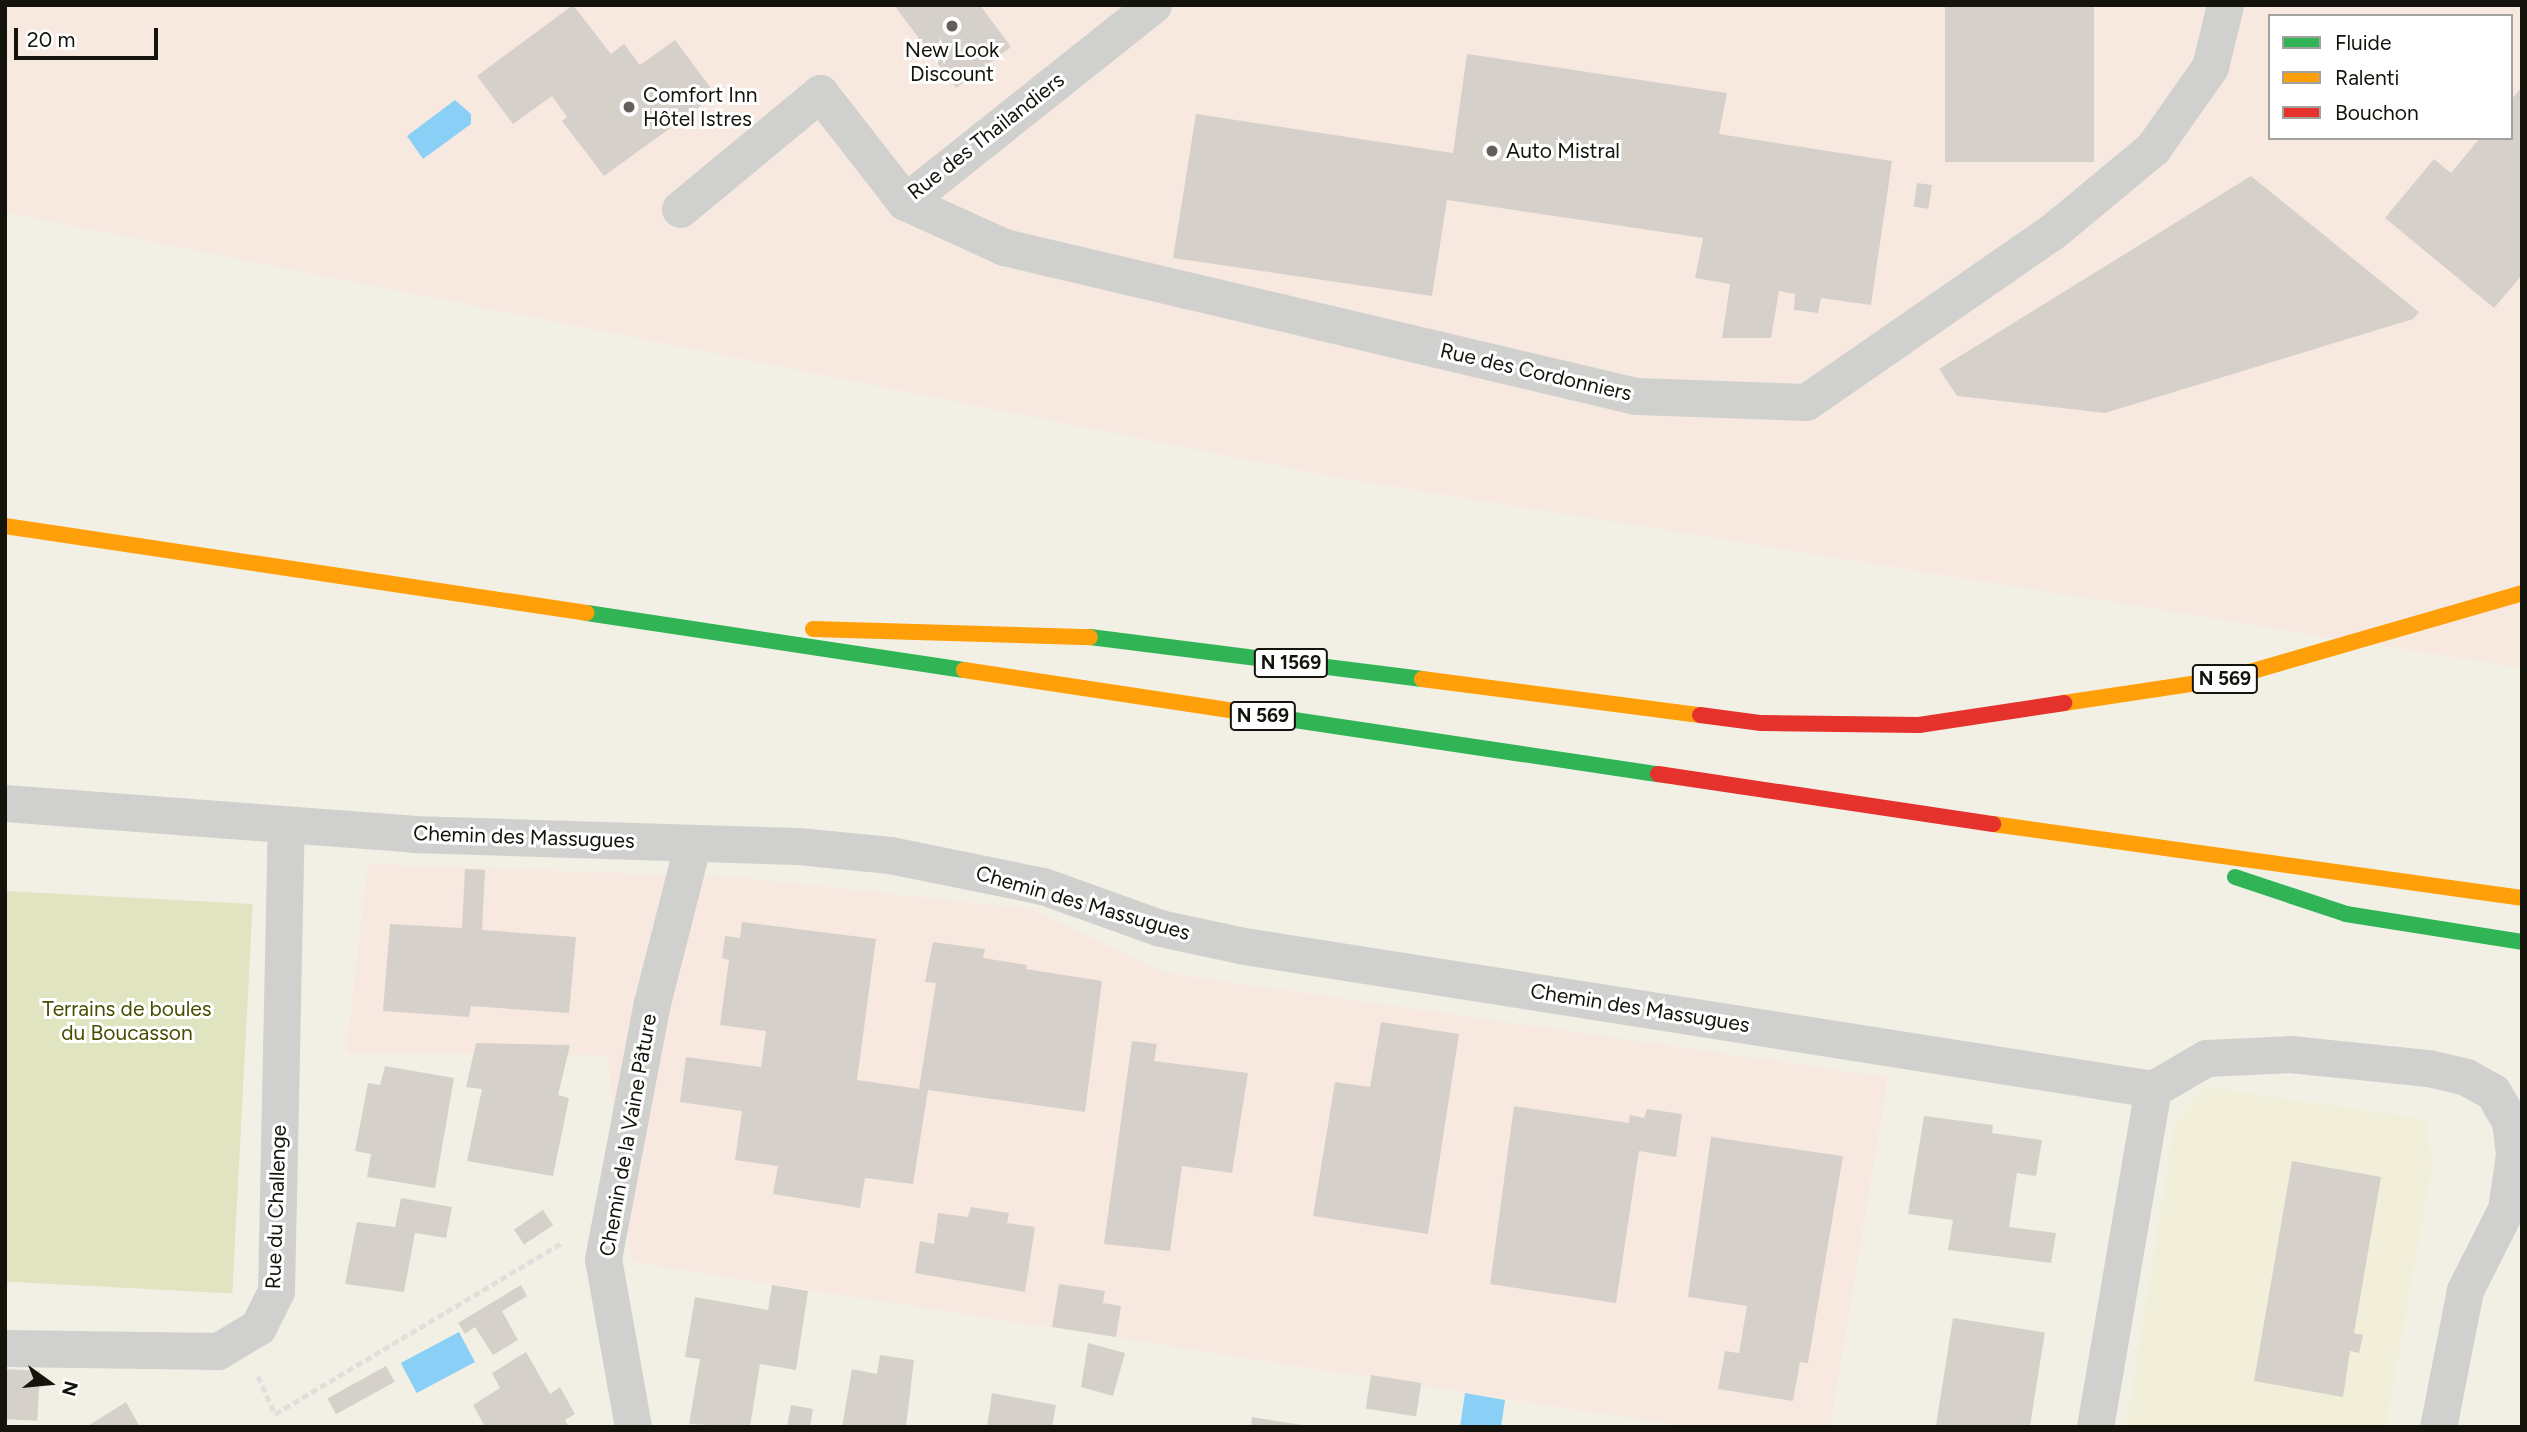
<!DOCTYPE html>
<html>
<head>
<meta charset="utf-8">
<style>
  body { margin:0 }
  #map { position:relative; width:2527px; height:1432px; overflow:hidden; background:#f2f0e5; font-family:Figtree,sans-serif }
  div>[style] { position:absolute }
  .built>* { inset:0; background:#f1eed9 }
  .industrial>* { inset:0; background:#f8e9e0 }
  .green>* { inset:0; background:#e0e4c0; transform-origin:0 0 }
  .water>* { inset:0; background:#8ad0f6; transform-origin:0 0 }
  .building>* { inset:0; background:#d5d1ca; transform-origin:0 0 }
  .path>* { height:4.5px; margin-top:-2.25px; transform-origin:0; background:repeating-linear-gradient(90deg,#dfdfdc 0 7px,transparent 0 10.5px) }
  .street>* { height:37px; margin:-18.5px; padding:0 18.5px; transform-origin:18.5px; border-radius:18.5px; background:#d0d0ce }
  .fast>* { height:16px; margin:-8px; padding:0 8px; transform-origin:8px; border-radius:8px; background:#30b455 }
  .slow>* { height:16px; margin:-8px; padding:0 8px; transform-origin:8px; border-radius:8px; background:#ff9f0a }
  .jam>* { height:16px; margin:-8px; padding:0 8px; transform-origin:8px; border-radius:8px; background:#e5322d }
  .dots>* { width:19px; height:19px; translate:-50% -50%; box-sizing:border-box; border:4px solid #fff; border-radius:50% }
  span { translate:-50% -50%; white-space:nowrap; text-align:center; line-height:1.15; -webkit-text-stroke:6px #fff; paint-order:stroke }
  .shield-label span { padding:2px 5px; background:#fff; border:2px solid; border-radius:5px; -webkit-text-stroke-width:0 }
  .shield-label { font-size:19px; color:#14130c; font-weight:700 }
  .poi-label { font-size:21px; color:#14130c }
  .left { translate:0 -50%; text-align:left }
  .street-label { font-size:21px; color:#14130c }
  .park-label { font-size:21px; color:#484e00 }
  .frame { position:absolute; inset:0; border:7px solid #14130c; pointer-events:none }
  .legend { position:absolute; left:2268px; top:14px; width:245px; height:126px; box-sizing:border-box; background:#fff; border:2px solid #a1a19e; margin:0; padding:9px 12px; list-style:none; font-size:21px; color:#14130c }
  .legend li { display:flex; align-items:center; gap:14px; height:35px }
  .legend b { width:35px; border:2px solid #a1a19e }
  .north { position:absolute; left:14px; top:1348px; width:70px; height:70px; -webkit-text-stroke:5px #fff; paint-order:stroke; rotate:105deg; font-size:19px; font-weight:700; line-height:28px; text-align:center; color:#14130c }
  .north::after { content:''; display:block; margin:auto; width:24px; height:32px; background:#14130c; clip-path:polygon(50% 0,100% 100%,50% 72%,0 100%) }
  .scale { position:absolute; left:14px; top:28px; width:144px; height:32px; box-sizing:border-box; border:4px solid #14130c; border-top:0; padding-left:9px; font-size:21px; line-height:24px; white-space:nowrap; color:#14130c; -webkit-text-stroke:5px #fff; paint-order:stroke }
</style>
</head>
<body>
<div id="map">
  <div class="built">
    <div style="clip-path:polygon(2206px 1087px,2426px 1119px,2432px 1166px,2386px 1427px,2126px 1427px,2175px 1121px)"></div>
  </div>
  <div class="industrial">
    <div style="clip-path:polygon(evenodd,5px 5px,2522px 5px,2522px 668px,1329px 476px,5px 212px,5px 5px,2270px 16px,2511px 16px,2511px 138px,2270px 138px,2270px 16px)"></div>
    <div style="clip-path:polygon(368px 864px,735px 877px,1032px 909px,1165px 973px,1888px 1077px,1830px 1427px,1688px 1427px,631px 1262px,607px 1055px,346px 1053px)"></div>
  </div>
  <div class="green">
    <div style="left:5px;top:891px;width:248px;height:390px;rotate:3deg"></div>
  </div>
  <div class="water">
    <div style="clip-path:polygon(455px 100px,471px 114px,471px 124px,423px 159px,407px 136px)"></div>
    <div style="left:459px;top:1332px;width:34px;height:66px;rotate:62deg"></div>
    <div style="clip-path:polygon(1465px 1393px,1505px 1400px,1501px 1427px,1460px 1427px)"></div>
  </div>
  <div class="building">
    <div style="clip-path:polygon(573px 5px,611px 54px,624px 44px,640px 65px,675px 40px,716px 95px,604px 176px,562px 121px,567px 117px,552px 96px,513px 124px,477px 76px)"></div>
    <div style="clip-path:polygon(894px 5px,980px 5px,1011px 47px,956px 88px)"></div>
    <div style="left:1945px;top:5px;width:149px;height:157px"></div>
    <div style="clip-path:polygon(1467px 54px,1727px 93px,1719px 134px,1892px 161px,1871px 305px,1821px 298px,1818px 313px,1794px 310px,1795px 294px,1779px 291px,1771px 338px,1722px 338px,1730px 284px,1695px 278px,1703px 238px,1447px 200px,1432px 296px,1173px 258px,1196px 114px,1453px 153px)"></div>
    <div style="clip-path:polygon(2522px 87px,2522px 275px,2494px 308px,2385px 218px,2434px 159px,2451px 173px,2480px 138px,2511px 138px,2511px 100px)"></div>
    <div style="clip-path:polygon(2251px 176px,2419px 312px,2413px 319px,2105px 413px,1957px 396px,1939px 369px)"></div>
    <div style="left:1917px;top:183px;width:15px;height:24px;rotate:8deg"></div>
    <div style="clip-path:polygon(465px 869px,485px 870px,482px 930px,576px 937px,569px 1013px,471px 1006px,469px 1017px,383px 1011px,390px 924px,462px 928px)"></div>
    <div style="clip-path:polygon(742px 922px,876px 939px,857px 1080px,919px 1089px,936px 983px,925px 982px,933px 942px,985px 949px,983px 958px,1027px 965px,1026px 969px,1102px 981px,1085px 1112px,928px 1090px,913px 1184px,865px 1178px,860px 1208px,773px 1194px,778px 1166px,735px 1160px,742px 1111px,680px 1102px,686px 1057px,761px 1067px,766px 1031px,720px 1025px,729px 960px,722px 958px,725px 936px,740px 938px)"></div>
    <div style="clip-path:polygon(1381px 1022px,1459px 1034px,1428px 1234px,1313px 1216px,1335px 1082px,1370px 1087px)"></div>
    <div style="clip-path:polygon(1132px 1041px,1157px 1044px,1154px 1061px,1248px 1073px,1232px 1173px,1182px 1166px,1170px 1251px,1104px 1244px)"></div>
    <div style="clip-path:polygon(476px 1043px,570px 1045px,558px 1095px,569px 1098px,553px 1176px,467px 1161px,482px 1089px,466px 1087px)"></div>
    <div style="clip-path:polygon(385px 1066px,454px 1078px,435px 1188px,367px 1177px,371px 1154px,355px 1151px,368px 1083px,380px 1085px)"></div>
    <div style="clip-path:polygon(1514px 1106px,1629px 1123px,1630px 1115px,1644px 1118px,1647px 1109px,1682px 1114px,1676px 1157px,1639px 1151px,1616px 1303px,1490px 1284px)"></div>
    <div style="clip-path:polygon(1924px 1116px,1993px 1125px,1992px 1133px,2042px 1140px,2036px 1176px,2017px 1173px,2009px 1227px,2056px 1233px,2051px 1263px,1948px 1250px,1953px 1220px,1908px 1214px)"></div>
    <div style="clip-path:polygon(1711px 1137px,1843px 1156px,1808px 1363px,1800px 1362px,1793px 1401px,1718px 1389px,1725px 1351px,1739px 1353px,1747px 1306px,1688px 1297px)"></div>
    <div style="clip-path:polygon(2292px 1161px,2381px 1177px,2354px 1333px,2363px 1335px,2359px 1353px,2350px 1351px,2343px 1397px,2254px 1381px)"></div>
    <div style="clip-path:polygon(401px 1198px,452px 1207px,446px 1238px,415px 1233px,404px 1292px,345px 1284px,357px 1222px,395px 1227px)"></div>
    <div style="clip-path:polygon(971px 1207px,1009px 1213px,1007px 1223px,1035px 1227px,1025px 1292px,915px 1273px,920px 1241px,934px 1244px,938px 1213px,968px 1217px)"></div>
    <div style="left:543px;top:1210px;width:18px;height:35px;rotate:56deg"></div>
    <div style="clip-path:polygon(1059px 1284px,1105px 1291px,1103px 1303px,1121px 1306px,1116px 1337px,1052px 1327px)"></div>
    <div style="clip-path:polygon(521px 1285px,527px 1296px,502px 1311px,518px 1340px,493px 1355px,475px 1327px,465px 1334px,458px 1323px)"></div>
    <div style="clip-path:polygon(772px 1285px,808px 1291px,796px 1370px,760px 1364px,750px 1427px,689px 1424px,700px 1359px,685px 1357px,695px 1297px,768px 1310px)"></div>
    <div style="left:1953px;top:1318px;width:93px;height:108px;rotate:9deg"></div>
    <div style="clip-path:polygon(1088px 1343px,1125px 1353px,1113px 1396px,1081px 1387px)"></div>
    <div style="clip-path:polygon(526px 1352px,550px 1394px,560px 1387px,575px 1414px,565px 1420px,569px 1427px,485px 1427px,473px 1405px,500px 1388px,492px 1373px)"></div>
    <div style="clip-path:polygon(880px 1355px,914px 1360px,906px 1427px,842px 1427px,852px 1369px,877px 1374px)"></div>
    <div style="left:386px;top:1366px;width:18px;height:67px;rotate:61deg"></div>
    <div style="left:5px;top:1369px;width:35px;height:50px;rotate:3deg"></div>
    <div style="left:1371px;top:1375px;width:51px;height:34px;rotate:9deg"></div>
    <div style="clip-path:polygon(992px 1393px,1056px 1405px,1052px 1427px,987px 1427px)"></div>
    <div style="clip-path:polygon(126px 1402px,140px 1427px,86px 1427px)"></div>
    <div style="clip-path:polygon(791px 1405px,813px 1409px,810px 1427px,787px 1427px)"></div>
    <div style="clip-path:polygon(1252px 1417px,1302px 1425px,1302px 1427px,1251px 1427px)"></div>
  </div>
  <div class="path">
    <div style="left:258px;top:1376px;width:42px;rotate:65.9deg"></div>
    <div style="left:275px;top:1414px;width:334px;rotate:-30.8deg"></div>
  </div>
  <div class="street">
    <div style="left:905px;top:202px;width:109px;rotate:24.4deg"></div>
    <div style="left:1004px;top:247px;width:649px;rotate:13.27deg"></div>
    <div style="left:1636px;top:396px;width:170px;rotate:2deg"></div>
    <div style="left:1806px;top:402px;width:300px;rotate:-34.7deg"></div>
    <div style="left:2053px;top:231px;width:130px;rotate:-39.7deg"></div>
    <div style="left:2153px;top:148px;width:99px;rotate:-54.9deg"></div>
    <div style="left:2210px;top:67px;width:64px;rotate:-76.4deg"></div>
    <div style="left:680px;top:209px;width:182px;rotate:-39.6deg"></div>
    <div style="left:820px;top:93px;width:138px;rotate:52.1deg"></div>
    <div style="left:905px;top:202px;width:317px;rotate:-38.5deg"></div>
    <div style="left:5px;top:803px;width:409px;rotate:4.3deg"></div>
    <div style="left:413px;top:834px;width:385px;rotate:1.8deg"></div>
    <div style="left:798px;top:846px;width:92px;rotate:5.6deg"></div>
    <div style="left:890px;top:855px;width:156px;rotate:11.5deg"></div>
    <div style="left:1043px;top:886px;width:124px;rotate:19.7deg"></div>
    <div style="left:1160px;top:928px;width:86px;rotate:12.1deg"></div>
    <div style="left:1244px;top:946px;width:920px;rotate:8.94deg"></div>
    <div style="left:2153px;top:1089px;width:61px;rotate:-30.3deg"></div>
    <div style="left:2206px;top:1058px;width:84px;rotate:-2.7deg"></div>
    <div style="left:2290px;top:1054px;width:139px;rotate:5.8deg"></div>
    <div style="left:2428px;top:1068px;width:39px;rotate:13deg"></div>
    <div style="left:2466px;top:1077px;width:31px;rotate:29deg"></div>
    <div style="left:2493px;top:1092px;width:34px;rotate:60deg"></div>
    <div style="left:2510px;top:1121px;width:34px;rotate:83deg"></div>
    <div style="left:2514px;top:1155px;width:55px;rotate:98.4deg"></div>
    <div style="left:2506px;top:1209px;width:91px;rotate:116.8deg"></div>
    <div style="left:2465px;top:1290px;width:140px;rotate:101.1deg"></div>
    <div style="left:5px;top:1348px;width:213px;rotate:0.8deg"></div>
    <div style="left:218px;top:1351px;width:47px;rotate:-31deg"></div>
    <div style="left:258px;top:1327px;width:40px;rotate:-63.4deg"></div>
    <div style="left:276px;top:1291px;width:466px;rotate:-88.8deg"></div>
    <div style="left:633px;top:1427px;width:171px;rotate:-100.1deg"></div>
    <div style="left:603px;top:1259px;width:261px;rotate:-79.2deg"></div>
    <div style="left:652px;top:1003px;width:162px;rotate:-75.7deg"></div>
    <div style="left:2095px;top:1427px;width:343px;rotate:-80.3deg"></div>
  </div>
  <div class="fast">
    <div style="left:587px;top:613px;width:381px;rotate:8.6deg"></div>
    <div style="left:1090px;top:637px;width:335px;rotate:7.2deg"></div>
    <div style="left:1248px;top:713px;width:415px;rotate:8.5deg"></div>
    <div style="left:2235px;top:877px;width:117px;rotate:18.4deg"></div>
    <div style="left:2346px;top:914px;width:178px;rotate:9deg"></div>
  </div>
  <div class="slow">
    <div style="left:5px;top:526px;width:588px;rotate:8.5deg"></div>
    <div style="left:813px;top:629px;width:277px;rotate:1.7deg"></div>
    <div style="left:964px;top:670px;width:287px;rotate:8.6deg"></div>
    <div style="left:1422px;top:679px;width:280px;rotate:7.4deg"></div>
    <div style="left:2064px;top:703px;width:163px;rotate:-8.5deg"></div>
    <div style="left:2225px;top:679px;width:309px;rotate:-16.1deg"></div>
    <div style="left:1993px;top:824px;width:534px;rotate:7.96deg"></div>
  </div>
  <div class="jam">
    <div style="left:1700px;top:715px;width:62px;rotate:7.5deg"></div>
    <div style="left:1761px;top:723px;width:158px;rotate:0.7deg"></div>
    <div style="left:1919px;top:725px;width:147px;rotate:-8.6deg"></div>
    <div style="left:1658px;top:774px;width:339px;rotate:8.5deg"></div>
  </div>
  <div class="dots">
    <div style="left:952px;top:26px;background:#626058"></div>
    <div style="left:629px;top:107px;background:#626058"></div>
    <div style="left:1492px;top:151px;background:#626058"></div>
  </div>
  <div class="shield-label">
    <span style="left:1291px;top:663px">N 1569</span>
    <span style="left:2225px;top:679px">N 569</span>
    <span style="left:1263px;top:716px">N 569</span>
  </div>
  <div class="poi-label">
    <span style="left:952px;top:62px">New Look<br>Discount</span>
    <span class="left" style="left:643px;top:107px">Comfort Inn<br>Hôtel Istres</span>
    <span class="left" style="left:1506px;top:151px">Auto Mistral</span>
  </div>
  <div class="street-label">
    <span style="left:986px;top:136px;rotate:-38deg">Rue des Thailandiers</span>
    <span style="left:1536px;top:372px;rotate:13deg">Rue des Cordonniers</span>
    <span style="left:524px;top:837px;rotate:2deg">Chemin des Massugues</span>
    <span style="left:1083px;top:903px;rotate:16deg">Chemin des Massugues</span>
    <span style="left:1640px;top:1008px;rotate:9deg">Chemin des Massugues</span>
    <span style="left:628px;top:1135px;rotate:-80deg">Chemin de la Vaine Pâture</span>
    <span style="left:276px;top:1207px;rotate:-88deg">Rue du Challenge</span>
  </div>
  <div class="park-label">
    <span style="left:127px;top:1021px">Terrains de boules<br>du Boucasson</span>
  </div>
  <div class="frame"></div>
  <ul class="legend">
  <li><b style="height:9px;background:#30b455"></b>Fluide</li>
  <li><b style="height:9px;background:#ff9f0a"></b>Ralenti</li>
  <li><b style="height:9px;background:#e5322d"></b>Bouchon</li>
  </ul>
  <div class="north">N</div>
  <div class="scale">20 m</div>
</div>
</body>
</html>
